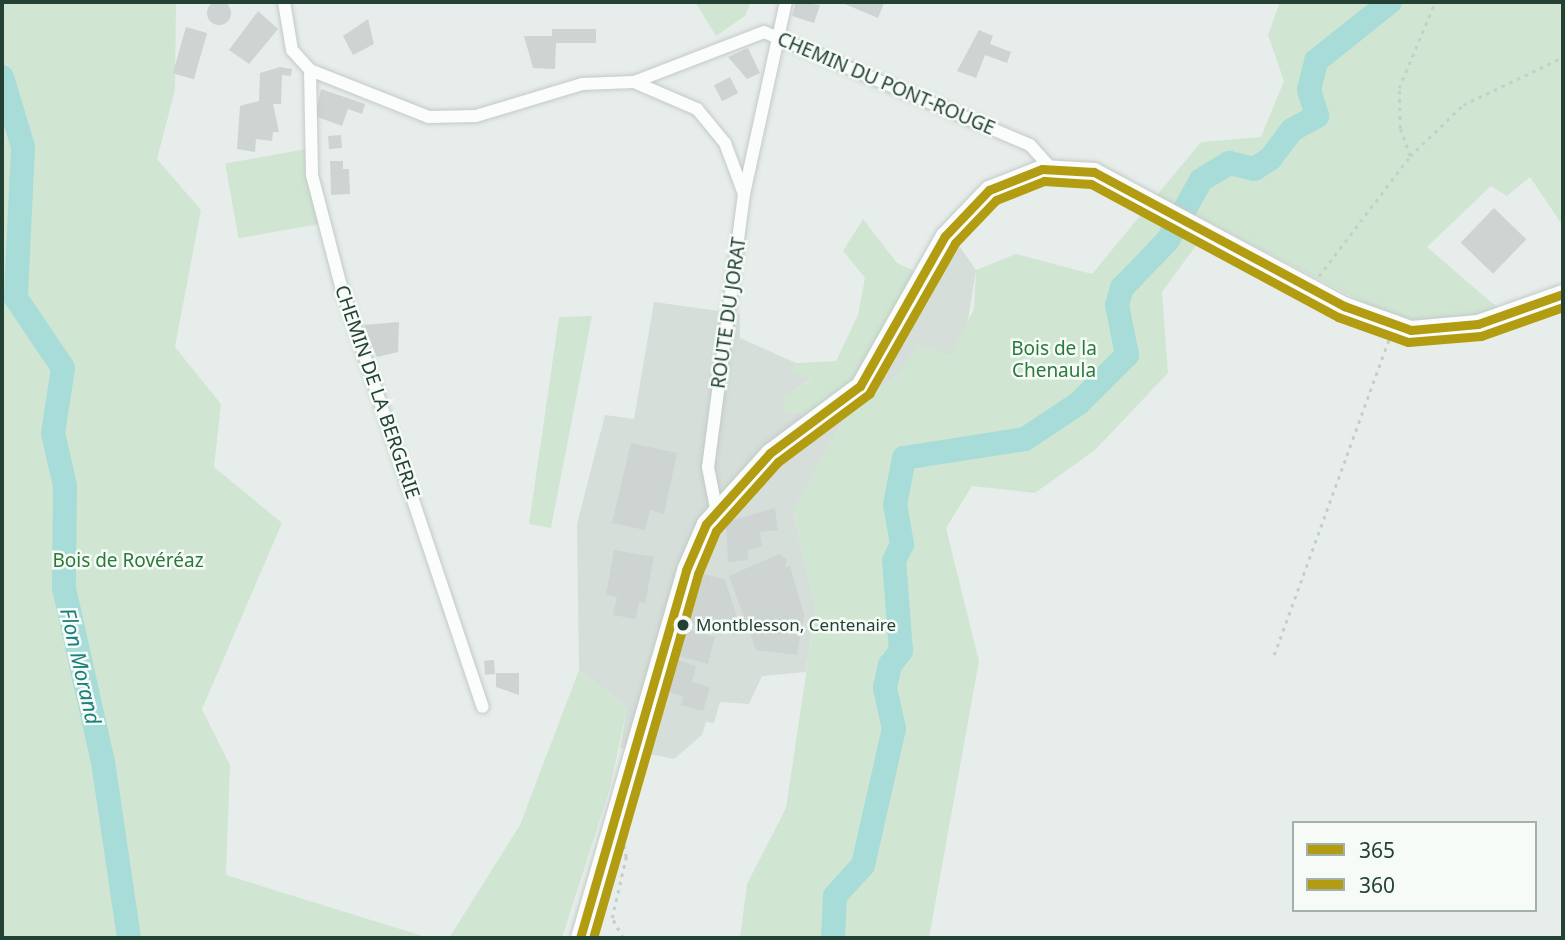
<!DOCTYPE html>
<html>
<head>
<meta charset="utf-8">
<style>
  body { margin:0 }
  #map { position:relative; width:1565px; height:940px; overflow:hidden; background:#e7edea; font-family:"Noto Sans",sans-serif }
  div>[style] { position:absolute }
  .built>* { inset:0; background:#d5ded9 }
  .green>* { inset:0; background:#d0e6d3; transform-origin:0 0 }
  .river>* { height:24px; margin:-12px; padding:0 12px; transform-origin:12px; border-radius:12px; background:#a8dcd8 }
  .building>* { inset:0; background:#ced4d1; transform-origin:0 0 }
  .round { border-radius:50% }
  .path>* { height:2.5px; margin-top:-1.25px; transform-origin:0; background:repeating-linear-gradient(90deg,#c6cfc9 0 3.5px,transparent 0 8.5px) }
  .roads { filter:drop-shadow(0 0 2px #c4cac7) drop-shadow(0 0 2px #c4cac7) }
  .street>* { height:12px; margin:-6px; padding:0 6px; transform-origin:6px; border-radius:6px; background:#fbfcfc }
  .secondary>* { height:18px; margin:-9px; padding:0 9px; transform-origin:9px; border-radius:9px; background:#fbfcfc }
  .bus-1>* { height:9px; margin:-4.5px; padding:0 4.5px; transform-origin:4.5px; border-radius:4.5px; background:#b29c12 }
  .bus-2>* { height:9px; margin:-4.5px; padding:0 4.5px; transform-origin:4.5px; border-radius:4.5px; background:#b29c12 }
  .dots>* { width:19px; height:19px; translate:-50% -50%; box-sizing:border-box; border:4px solid #f6fbf8; border-radius:50% }
  span { translate:-50% -50%; white-space:nowrap; text-align:center; line-height:1.15; -webkit-text-stroke:5px #f6fbf8; paint-order:stroke }
  .bus-label { font-size:17px; color:#234233 }
  .left { translate:0 -50%; text-align:left }
  .street-label { font-size:19px; color:#234233 }
  .park-label { font-size:19px; color:#2c7a3a }
  .water-label { font-size:21px; color:#1b807c; font-style:italic }
  .frame { position:absolute; inset:0; border:4px solid #234233; pointer-events:none }
  .legend { position:absolute; left:1292px; top:821px; width:245px; height:91px; box-sizing:border-box; background:#f6fbf8; border:2px solid #a2b1a9; margin:0; padding:9px 12px; list-style:none; font-size:21px; color:#234233 }
  .legend li { display:flex; align-items:center; gap:14px; height:35px }
  .legend b { width:35px; border:2px solid #a2b1a9 }
</style>
</head>
<body>
<div id="map">
  <div class="built">
    <div style="clip-path:polygon(960px 247px,976px 270px,966px 332px,950px 356px,920px 345px,898px 374px,847px 414px,793px 512px,816px 607px,806px 672px,762px 676px,749px 704px,720px 702px,714px 723px,706px 722px,702px 735px,674px 759px,620px 748px,627px 708px,579px 670px,577px 524px,605px 415px,634px 419px,654px 302px,740px 314px,740px 338px,796px 363px,792px 371px,811px 379px,785px 396px,783px 411px,808px 414px,915px 271px,935px 276px,948px 249px)"></div>
  </div>
  <div class="green">
    <div style="clip-path:polygon(2px 2px,176px 2px,175px 90px,157px 159px,201px 210px,175px 347px,221px 404px,214px 467px,282px 523px,202px 709px,230px 765px,226px 875px,429px 938px,2px 938px)"></div>
    <div style="clip-path:polygon(695px 2px,751px 2px,745px 16px,716px 36px)"></div>
    <div style="clip-path:polygon(1280px 2px,1563px 2px,1563px 226px,1530px 177px,1507px 196px,1491px 186px,1427px 247px,1500px 310px,1431px 325px,1399px 321px,1157px 195px,1201px 142px,1261px 137px,1284px 81px,1268px 35px)"></div>
    <div style="left:307px;top:149px;width:76px;height:83px;rotate:80deg"></div>
    <div style="clip-path:polygon(1148px 206px,1203px 236px,1162px 292px,1168px 373px,1095px 450px,1035px 493px,972px 486px,946px 528px,979px 661px,929px 938px,740px 938px,747px 884px,786px 808px,816px 607px,793px 512px,847px 414px,898px 374px,920px 344px,950px 356px,974px 309px,976px 270px,1016px 254px,1092px 274px)"></div>
    <div style="clip-path:polygon(863px 219px,897px 263px,915px 271px,851px 383px,808px 414px,783px 412px,784px 396px,811px 380px,792px 371px,796px 363px,836px 361px,858px 315px,865px 278px,843px 251px)"></div>
    <div style="clip-path:polygon(592px 316px,551px 528px,529px 524px,559px 317px)"></div>
    <div style="clip-path:polygon(579px 670px,627px 708px,610px 788px,562px 938px,449px 938px,520px 825px)"></div>
  </div>
  <div class="river">
    <div style="left:2px;top:77px;width:73px;rotate:73.3deg"></div>
    <div style="left:23px;top:147px;width:151px;rotate:92.7deg"></div>
    <div style="left:16px;top:298px;width:84px;rotate:56.1deg"></div>
    <div style="left:63px;top:368px;width:66px;rotate:98.7deg"></div>
    <div style="left:53px;top:433px;width:54px;rotate:77.2deg"></div>
    <div style="left:65px;top:486px;width:102px;rotate:90.6deg"></div>
    <div style="left:64px;top:588px;width:178px;rotate:77.4deg"></div>
    <div style="left:103px;top:762px;width:178px;rotate:81.6deg"></div>
    <div style="left:833px;top:938px;width:42px;rotate:-87.3deg"></div>
    <div style="left:835px;top:896px;width:42px;rotate:-47.9deg"></div>
    <div style="left:863px;top:865px;width:139px;rotate:-77.2deg"></div>
    <div style="left:894px;top:729px;width:42px;rotate:-102.4deg"></div>
    <div style="left:885px;top:688px;width:24px;rotate:-78deg"></div>
    <div style="left:890px;top:665px;width:18px;rotate:-52deg"></div>
    <div style="left:901px;top:651px;width:90px;rotate:-94.4deg"></div>
    <div style="left:894px;top:561px;width:19px;rotate:-65deg"></div>
    <div style="left:902px;top:544px;width:40px;rotate:-100deg"></div>
    <div style="left:895px;top:505px;width:48px;rotate:-79.2deg"></div>
    <div style="left:904px;top:458px;width:122px;rotate:-8.9deg"></div>
    <div style="left:1025px;top:439px;width:65px;rotate:-33.7deg"></div>
    <div style="left:1079px;top:403px;width:68px;rotate:-45deg"></div>
    <div style="left:1127px;top:355px;width:51px;rotate:-101.3deg"></div>
    <div style="left:1117px;top:305px;width:18px;rotate:-74deg"></div>
    <div style="left:1122px;top:288px;width:66px;rotate:-46.2deg"></div>
    <div style="left:1168px;top:240px;width:68px;rotate:-61.2deg"></div>
    <div style="left:1201px;top:180px;width:33px;rotate:-31deg"></div>
    <div style="left:1229px;top:163px;width:26px;rotate:13deg"></div>
    <div style="left:1254px;top:169px;width:19px;rotate:-32deg"></div>
    <div style="left:1270px;top:159px;width:36px;rotate:-53deg"></div>
    <div style="left:1292px;top:130px;width:29px;rotate:-29deg"></div>
    <div style="left:1317px;top:116px;width:27px;rotate:-107deg"></div>
    <div style="left:1309px;top:90px;width:30px;rotate:-76deg"></div>
    <div style="left:1316px;top:61px;width:95px;rotate:-38.6deg"></div>
  </div>
  <div class="building">
    <div class="round" style="left:207px;top:1px;width:24px;height:24px"></div>
    <div style="clip-path:polygon(796px 2px,820px 5px,814px 23px,792px 16px)"></div>
    <div style="clip-path:polygon(840px 2px,879px 2px,884px 3px,878px 18px)"></div>
    <div style="clip-path:polygon(258px 11px,278px 29px,249px 64px,229px 50px)"></div>
    <div style="clip-path:polygon(368px 19px,374px 44px,353px 55px,343px 36px)"></div>
    <div style="left:186px;top:27px;width:22px;height:48px;rotate:16deg"></div>
    <div style="clip-path:polygon(552px 29px,596px 29px,596px 43px,556px 43px,555px 69px,533px 68px,524px 36px,552px 36px)"></div>
    <div style="clip-path:polygon(979px 30px,993px 36px,990px 44px,1011px 52px,1007px 63px,985px 55px,976px 78px,957px 71px)"></div>
    <div style="clip-path:polygon(748px 48px,760px 73px,747px 79px,728px 57px)"></div>
    <div style="clip-path:polygon(280px 67px,292px 69px,291px 76px,282px 75px,281px 104px,273px 104px,279px 132px,273px 132px,272px 141px,256px 139px,255px 152px,237px 149px,240px 106px,259px 101px,260px 73px)"></div>
    <div style="left:730px;top:77px;width:18px;height:18px;rotate:63deg"></div>
    <div style="clip-path:polygon(321px 89px,365px 104px,362px 114px,348px 109px,342px 126px,315px 116px)"></div>
    <div style="left:341px;top:135px;width:13px;height:13px;rotate:86deg"></div>
    <div style="clip-path:polygon(330px 161px,343px 161px,343px 169px,349px 169px,350px 194px,331px 195px)"></div>
    <div style="left:1494px;top:208px;width:45px;height:48px;rotate:44deg"></div>
    <div style="clip-path:polygon(399px 322px,398px 352px,377px 357px,364px 325px)"></div>
    <div style="clip-path:polygon(631px 443px,677px 453px,664px 514px,650px 510px,645px 530px,612px 523px)"></div>
    <div style="clip-path:polygon(775px 508px,778px 530px,760px 532px,762px 546px,748px 550px,748px 560px,728px 562px,726px 522px)"></div>
    <div style="clip-path:polygon(614px 550px,654px 557px,645px 603px,639px 602px,636px 619px,613px 615px,617px 597px,606px 595px)"></div>
    <div style="clip-path:polygon(779px 554px,787px 559px,785px 568px,790px 566px,804px 615px,797px 655px,756px 650px,729px 576px)"></div>
    <div style="clip-path:polygon(700px 573px,712px 576px,710px 585px,713px 576px,725px 580px,738px 620px,734px 635px,685px 622px)"></div>
    <div style="left:686px;top:629px;width:30px;height:28px;rotate:15deg"></div>
    <div style="clip-path:polygon(675px 659px,696px 666px,692px 682px,710px 687px,703px 711px,681px 705px,684px 697px,666px 691px)"></div>
    <div style="left:494px;top:660px;width:14px;height:10px;rotate:86deg"></div>
    <div style="clip-path:polygon(496px 673px,519px 673px,519px 695px,496px 687px)"></div>
  </div>
  <div class="path">
    <div style="left:1410px;top:156px;width:74px;rotate:-43.9deg"></div>
    <div style="left:1463px;top:105px;width:111px;rotate:-25.6deg"></div>
    <div style="left:1319px;top:276px;width:151px;rotate:-52.8deg"></div>
    <div style="left:1410px;top:156px;width:30px;rotate:-110deg"></div>
    <div style="left:1400px;top:128px;width:40px;rotate:-91.4deg"></div>
    <div style="left:1399px;top:88px;width:93px;rotate:-67.3deg"></div>
    <div style="left:1274px;top:655px;width:336px;rotate:-70deg"></div>
    <div style="left:623px;top:938px;width:23px;rotate:-119deg"></div>
    <div style="left:612px;top:918px;width:63px;rotate:-77.1deg"></div>
    <div style="left:626px;top:857px;width:15px;rotate:-101deg"></div>
  </div>
  <div class="roads">
    <div class="street">
      <div style="left:284px;top:2px;width:49px;rotate:80.5deg"></div>
      <div style="left:292px;top:50px;width:27px;rotate:48deg"></div>
      <div style="left:310px;top:70px;width:128px;rotate:21.6deg"></div>
      <div style="left:429px;top:117px;width:47px;rotate:-1.2deg"></div>
      <div style="left:476px;top:116px;width:111px;rotate:-16.8deg"></div>
      <div style="left:582px;top:84px;width:52px;rotate:-2.2deg"></div>
      <div style="left:634px;top:82px;width:69px;rotate:23.2deg"></div>
      <div style="left:697px;top:109px;width:44px;rotate:50.5deg"></div>
      <div style="left:725px;top:143px;width:54px;rotate:69.6deg"></div>
      <div style="left:744px;top:194px;width:275px;rotate:97.5deg"></div>
      <div style="left:708px;top:467px;width:42px;rotate:79deg"></div>
      <div style="left:310px;top:70px;width:105px;rotate:88.9deg"></div>
      <div style="left:312px;top:175px;width:115px;rotate:75.4deg"></div>
      <div style="left:341px;top:286px;width:444px;rotate:71.4deg"></div>
      <div style="left:634px;top:82px;width:139px;rotate:-21deg"></div>
      <div style="left:764px;top:32px;width:289px;rotate:23deg"></div>
      <div style="left:1030px;top:145px;width:31px;rotate:48deg"></div>
      <div style="left:744px;top:194px;width:197px;rotate:-77.7deg"></div>
    </div>
    <div class="secondary">
      <div style="left:580px;top:938px;width:383px;rotate:-73.9deg"></div>
      <div style="left:686px;top:570px;width:50px;rotate:-66.5deg"></div>
      <div style="left:706px;top:524px;width:96px;rotate:-48deg"></div>
      <div style="left:770px;top:453px;width:112px;rotate:-36.7deg"></div>
      <div style="left:860px;top:386px;width:172px;rotate:-60.5deg"></div>
      <div style="left:945px;top:236px;width:64px;rotate:-46.3deg"></div>
      <div style="left:989px;top:190px;width:57px;rotate:-21.6deg"></div>
      <div style="left:1042px;top:169px;width:52px;rotate:3.3deg"></div>
      <div style="left:1094px;top:172px;width:284px;rotate:28.2deg"></div>
      <div style="left:1344px;top:306px;width:71px;rotate:19.7deg"></div>
      <div style="left:1411px;top:330px;width:67px;rotate:-5.1deg"></div>
      <div style="left:1478px;top:324px;width:90px;rotate:-19.4deg"></div>
    </div>
  </div>
  <div class="bus-1">
    <div style="left:580px;top:938px;width:383px;rotate:-73.9deg"></div>
    <div style="left:686px;top:570px;width:50px;rotate:-66.5deg"></div>
    <div style="left:706px;top:524px;width:96px;rotate:-48deg"></div>
    <div style="left:770px;top:453px;width:112px;rotate:-36.7deg"></div>
    <div style="left:860px;top:386px;width:172px;rotate:-60.5deg"></div>
    <div style="left:945px;top:236px;width:64px;rotate:-46.3deg"></div>
    <div style="left:989px;top:190px;width:57px;rotate:-21.6deg"></div>
    <div style="left:1042px;top:169px;width:52px;rotate:3.3deg"></div>
    <div style="left:1094px;top:172px;width:284px;rotate:28.2deg"></div>
    <div style="left:1344px;top:306px;width:71px;rotate:19.7deg"></div>
    <div style="left:1411px;top:330px;width:67px;rotate:-5.1deg"></div>
    <div style="left:1478px;top:324px;width:90px;rotate:-19.4deg"></div>
  </div>
  <div class="bus-2">
    <div style="left:593px;top:938px;width:379px;rotate:-73.9deg"></div>
    <div style="left:698px;top:574px;width:47px;rotate:-67.3deg"></div>
    <div style="left:716px;top:531px;width:93px;rotate:-48.1deg"></div>
    <div style="left:778px;top:462px;width:114px;rotate:-36.8deg"></div>
    <div style="left:869px;top:394px;width:174px;rotate:-60.3deg"></div>
    <div style="left:955px;top:243px;width:59px;rotate:-46.4deg"></div>
    <div style="left:996px;top:200px;width:52px;rotate:-21.6deg"></div>
    <div style="left:1044px;top:181px;width:47px;rotate:3.7deg"></div>
    <div style="left:1091px;top:184px;width:281px;rotate:28.3deg"></div>
    <div style="left:1338px;top:317px;width:74px;rotate:19.7deg"></div>
    <div style="left:1408px;top:342px;width:73px;rotate:-4.7deg"></div>
    <div style="left:1481px;top:336px;width:87px;rotate:-19.5deg"></div>
  </div>
  <div class="dots">
    <div style="left:683px;top:625px;background:#234233"></div>
  </div>
  <div class="bus-label">
    <span class="left" style="left:696px;top:625px">Montblesson, Centenaire</span>
  </div>
  <div class="street-label">
    <span style="left:886px;top:84px;rotate:23deg">CHEMIN DU PONT-ROUGE</span>
    <span style="left:729px;top:313px;rotate:-82deg">ROUTE DU JORAT</span>
    <span style="left:377px;top:392px;rotate:71deg">CHEMIN DE LA BERGERIE</span>
  </div>
  <div class="park-label">
    <span style="left:1054px;top:360px">Bois de la<br>Chenaula</span>
    <span style="left:128px;top:561px">Bois de Rovéréaz</span>
  </div>
  <div class="water-label">
    <span style="left:81px;top:666px;rotate:77deg">Flon Morand</span>
  </div>
  <div class="frame"></div>
  <ul class="legend">
  <li><b style="height:9px;background:#b29c12"></b>365</li>
  <li><b style="height:9px;background:#b29c12"></b>360</li>
  </ul>
</div>
</body>
</html>
